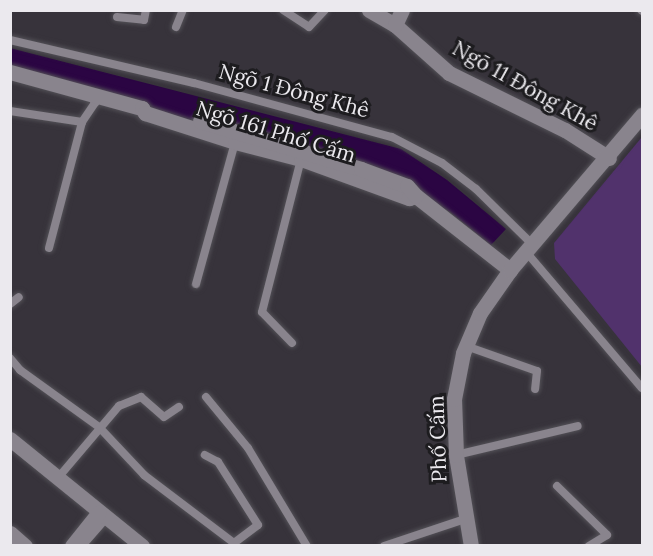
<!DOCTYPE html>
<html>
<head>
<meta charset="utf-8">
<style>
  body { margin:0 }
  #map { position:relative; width:653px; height:556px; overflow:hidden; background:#37333b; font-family:Lora,serif }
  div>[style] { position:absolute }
  .green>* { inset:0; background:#51326c }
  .water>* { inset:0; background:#2b0543 }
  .roads { filter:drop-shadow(0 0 2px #535157) drop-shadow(0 0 2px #535157) }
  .service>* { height:8px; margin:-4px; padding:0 4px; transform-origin:4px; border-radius:4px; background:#89848d }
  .minor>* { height:15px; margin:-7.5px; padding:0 7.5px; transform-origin:7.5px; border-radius:7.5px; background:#89848d }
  span { translate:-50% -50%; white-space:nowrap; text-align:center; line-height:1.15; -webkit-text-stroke:6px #1d1c1f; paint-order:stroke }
  .street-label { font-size:21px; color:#ebe9ee }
  .frame { position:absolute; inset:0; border:12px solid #ebe9ee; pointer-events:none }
</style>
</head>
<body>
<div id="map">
  <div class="green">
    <div style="clip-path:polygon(642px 137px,642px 367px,555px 259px,554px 243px)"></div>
  </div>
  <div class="water">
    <div style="clip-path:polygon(10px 48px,401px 149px,447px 180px,506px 229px,491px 245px,450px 212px,410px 188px,11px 77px)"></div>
  </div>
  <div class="roads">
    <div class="service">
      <div style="left:283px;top:10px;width:31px;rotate:33deg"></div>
      <div style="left:309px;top:27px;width:23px;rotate:-47deg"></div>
      <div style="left:641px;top:10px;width:1px;rotate:45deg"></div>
      <div style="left:117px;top:17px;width:27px;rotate:6deg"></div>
      <div style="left:144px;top:20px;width:10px;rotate:-79deg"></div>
      <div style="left:176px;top:27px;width:18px;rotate:-68deg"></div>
      <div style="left:10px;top:40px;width:189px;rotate:13.2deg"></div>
      <div style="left:194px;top:83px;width:205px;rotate:15.3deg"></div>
      <div style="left:392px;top:137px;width:56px;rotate:27.5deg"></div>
      <div style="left:442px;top:163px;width:43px;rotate:37.4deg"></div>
      <div style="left:476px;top:189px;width:80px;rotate:44.5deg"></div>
      <div style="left:10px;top:111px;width:73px;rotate:8.7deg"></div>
      <div style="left:82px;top:122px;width:23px;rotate:-56deg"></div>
      <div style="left:95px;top:103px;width:9px;rotate:-117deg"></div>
      <div style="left:49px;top:248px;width:130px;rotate:-75.3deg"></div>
      <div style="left:527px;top:253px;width:177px;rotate:49.6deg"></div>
      <div style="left:196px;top:284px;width:147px;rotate:-74.6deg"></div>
      <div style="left:10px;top:304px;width:11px;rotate:-38deg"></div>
      <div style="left:292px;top:343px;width:43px;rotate:-134.1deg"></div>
      <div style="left:262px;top:312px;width:158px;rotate:-75.7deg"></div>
      <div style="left:466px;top:346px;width:75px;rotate:19.4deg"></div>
      <div style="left:537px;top:371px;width:18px;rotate:96deg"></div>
      <div style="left:10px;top:358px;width:16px;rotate:50deg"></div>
      <div style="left:20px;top:370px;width:97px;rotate:35.8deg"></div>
      <div style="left:99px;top:427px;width:66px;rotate:46.8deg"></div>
      <div style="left:144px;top:475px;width:113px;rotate:37.1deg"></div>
      <div style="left:234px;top:543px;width:30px;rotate:-37deg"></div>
      <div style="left:258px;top:525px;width:75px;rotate:-122.4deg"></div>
      <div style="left:218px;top:462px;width:15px;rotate:-152deg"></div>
      <div style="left:206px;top:397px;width:66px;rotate:50.5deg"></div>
      <div style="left:248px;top:448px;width:114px;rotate:59deg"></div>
      <div style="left:456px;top:455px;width:125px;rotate:-13.4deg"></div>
      <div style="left:57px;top:479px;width:96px;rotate:-49.7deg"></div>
      <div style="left:119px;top:406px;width:24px;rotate:-22deg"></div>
      <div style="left:141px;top:397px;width:30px;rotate:41deg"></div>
      <div style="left:164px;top:417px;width:18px;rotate:-34deg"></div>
      <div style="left:557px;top:486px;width:70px;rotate:44.4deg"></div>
      <div style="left:607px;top:535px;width:21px;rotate:149deg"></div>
      <div style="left:82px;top:546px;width:38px;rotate:-49deg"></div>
      <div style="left:384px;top:546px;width:85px;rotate:-18.4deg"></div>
    </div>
    <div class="minor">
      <div style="left:369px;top:10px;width:30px;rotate:30deg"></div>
      <div style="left:395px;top:25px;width:72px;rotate:41.6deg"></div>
      <div style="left:449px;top:73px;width:129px;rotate:26.2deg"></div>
      <div style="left:565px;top:130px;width:52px;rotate:32.5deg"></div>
      <div style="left:395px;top:25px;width:17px;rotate:-65deg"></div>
      <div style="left:10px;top:72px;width:137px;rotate:15.3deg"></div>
      <div style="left:142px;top:108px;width:6px;rotate:59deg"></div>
      <div style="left:145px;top:113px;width:95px;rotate:17.9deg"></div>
      <div style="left:235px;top:142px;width:68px;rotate:14.4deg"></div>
      <div style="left:301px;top:159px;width:115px;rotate:19.9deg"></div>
      <div style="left:409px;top:198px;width:7px;rotate:-16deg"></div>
      <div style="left:416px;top:196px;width:120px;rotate:38.2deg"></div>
      <div style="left:200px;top:121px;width:168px;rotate:16.6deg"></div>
      <div style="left:361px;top:169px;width:49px;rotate:20.3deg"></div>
      <div style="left:407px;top:186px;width:13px;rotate:48deg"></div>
      <div style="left:10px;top:439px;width:170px;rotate:39deg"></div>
      <div style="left:10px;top:533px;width:20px;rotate:41deg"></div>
      <div style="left:72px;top:546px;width:43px;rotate:-51.5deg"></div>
      <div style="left:471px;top:546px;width:92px;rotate:-99.4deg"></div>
      <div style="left:456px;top:455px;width:56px;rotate:-92deg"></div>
      <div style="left:454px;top:399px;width:47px;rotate:-78.9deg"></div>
      <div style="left:463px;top:353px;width:43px;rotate:-67deg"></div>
      <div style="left:480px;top:313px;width:52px;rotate:-55.1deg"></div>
      <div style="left:510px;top:270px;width:204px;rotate:-49.6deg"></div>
    </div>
  </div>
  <div class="street-label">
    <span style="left:525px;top:86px;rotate:29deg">Ngõ 11 Đông Khê</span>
    <span style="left:294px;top:91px;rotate:15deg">Ngõ 1 Đông Khê</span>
    <span style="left:276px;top:132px;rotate:17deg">Ngõ 161 Phố Cấm</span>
    <span style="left:438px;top:439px;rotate:-92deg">Phố Cấm</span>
  </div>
  <div class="frame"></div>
</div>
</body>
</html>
